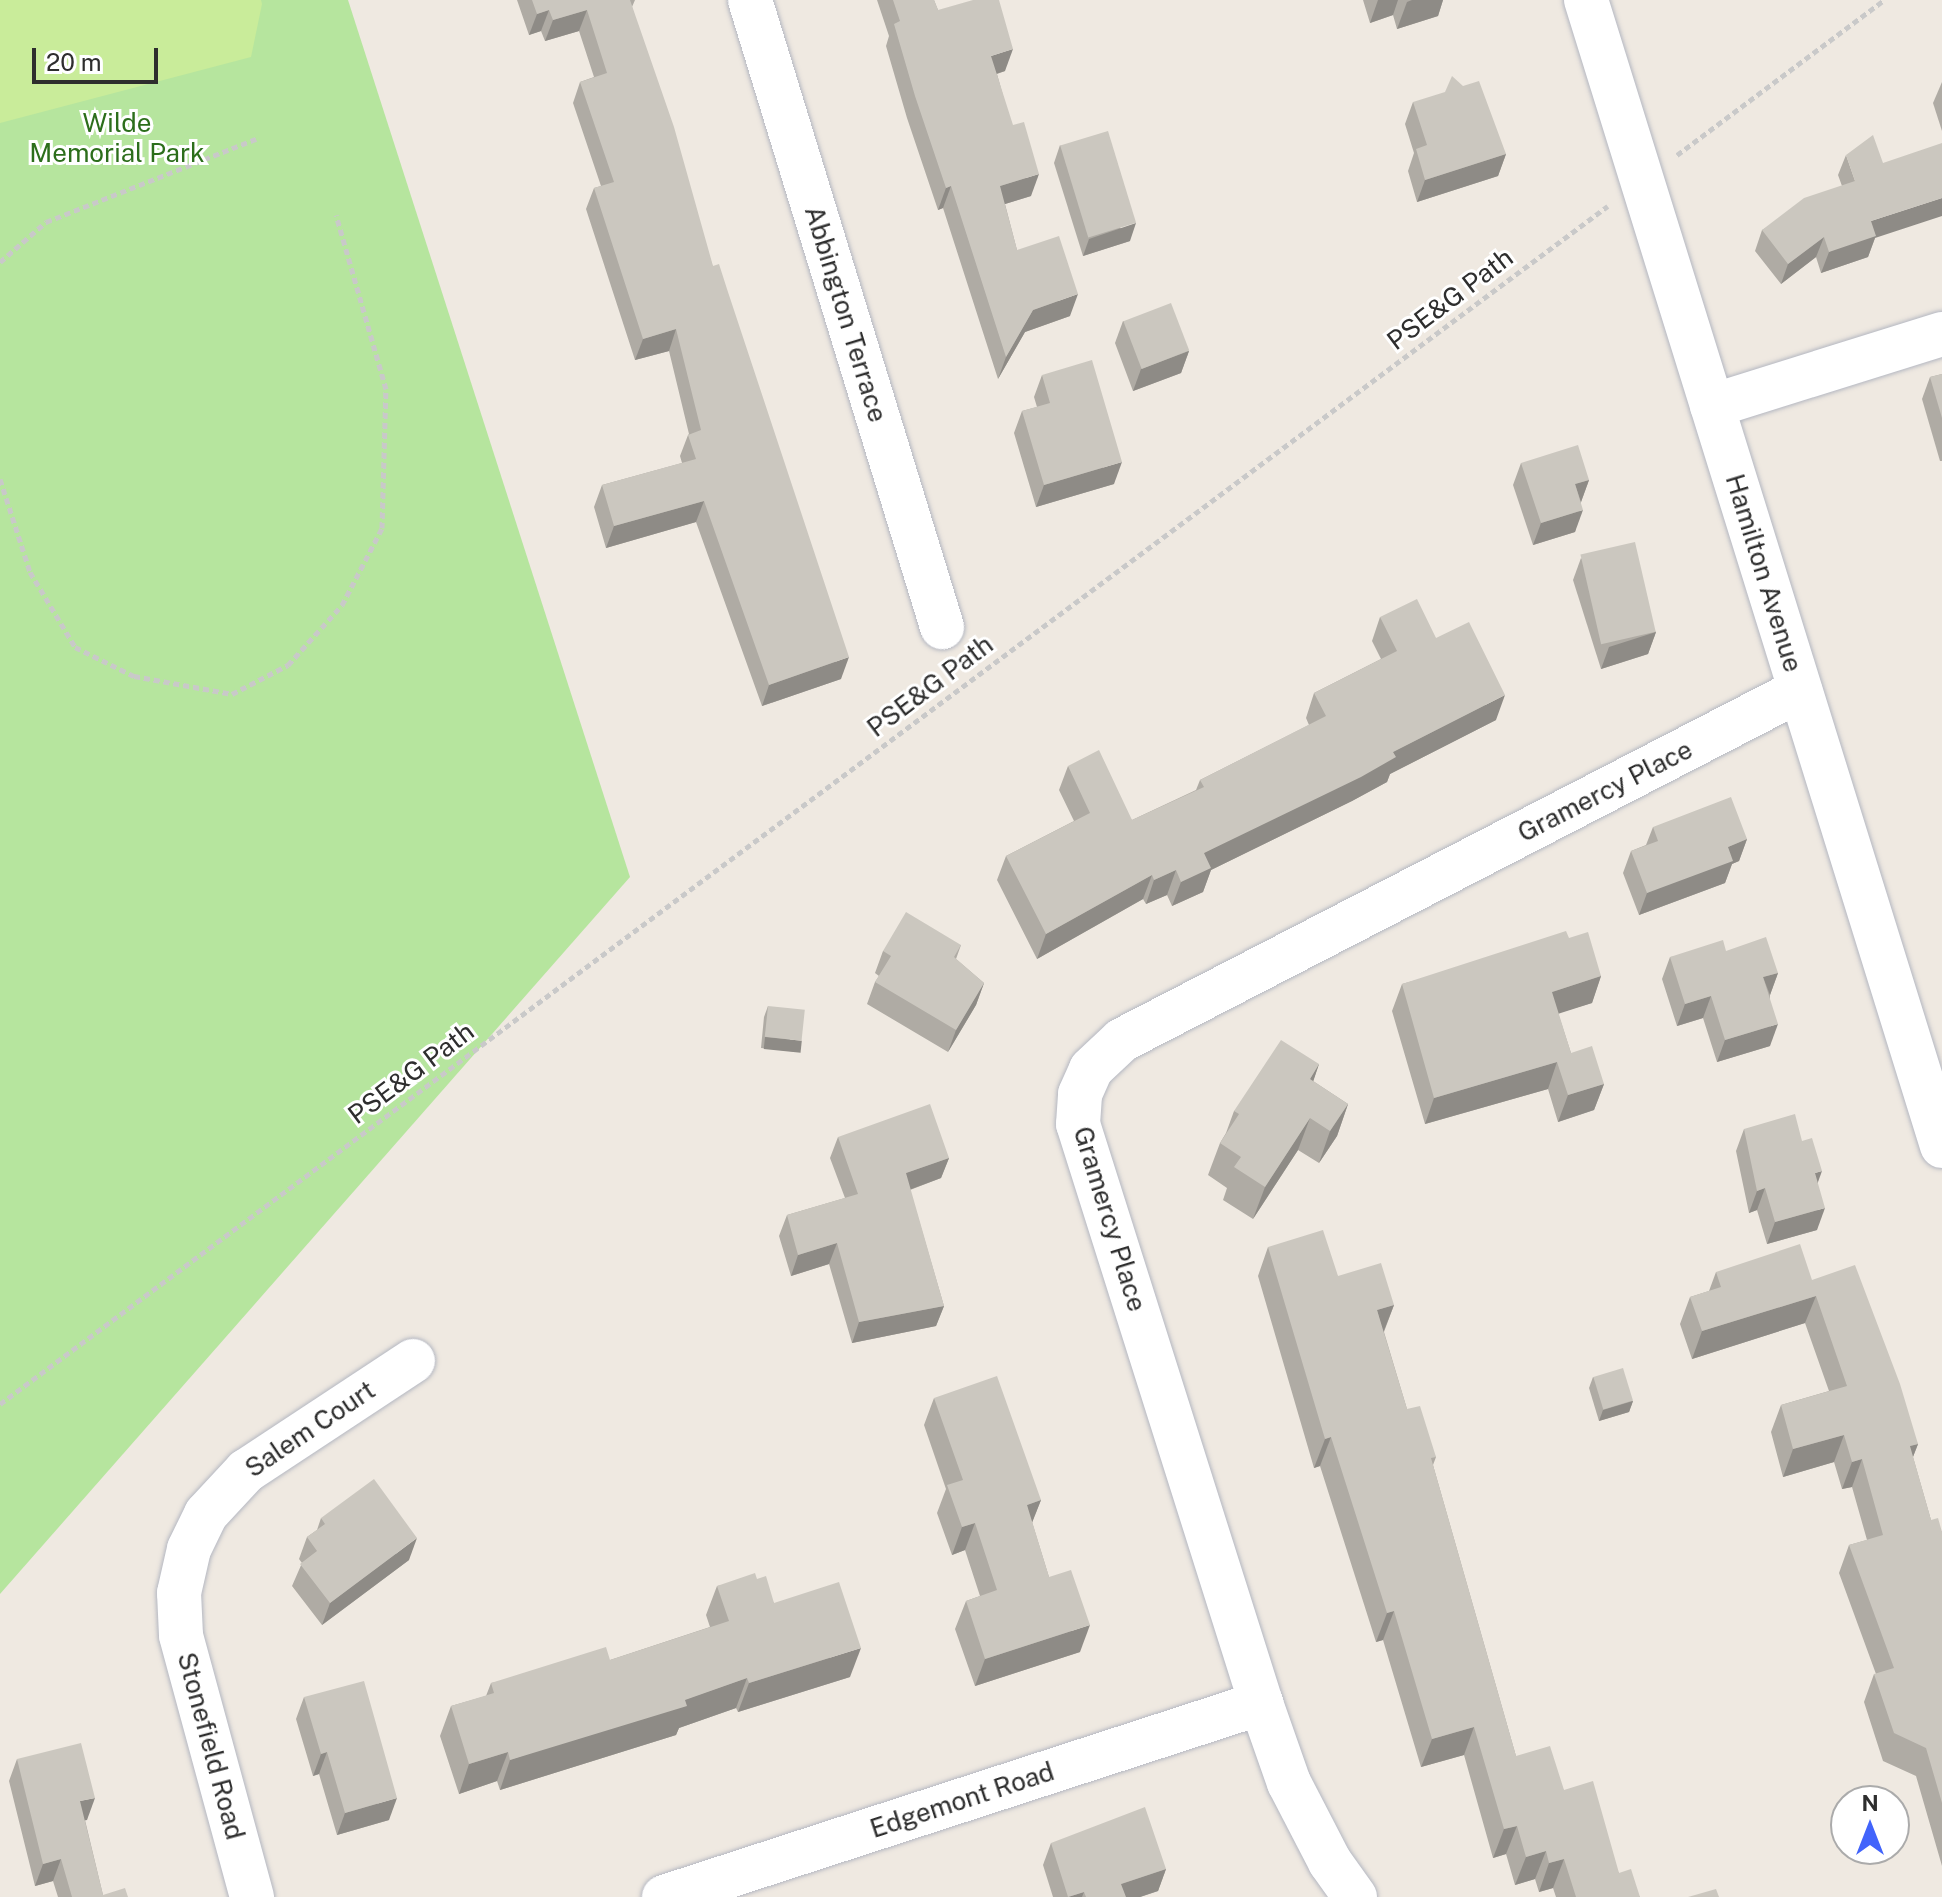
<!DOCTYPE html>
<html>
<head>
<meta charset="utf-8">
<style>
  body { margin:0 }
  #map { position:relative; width:1942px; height:1897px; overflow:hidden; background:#efe9e1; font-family:"Public Sans",sans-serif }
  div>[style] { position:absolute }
  .green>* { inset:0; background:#b6e59e }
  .pitch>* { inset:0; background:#c9ec9a }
  .path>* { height:5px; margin-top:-2.5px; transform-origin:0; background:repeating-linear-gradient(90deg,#c9c9c9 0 6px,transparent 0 10px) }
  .roads { filter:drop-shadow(0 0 2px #b4b7c1) drop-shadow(0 0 2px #b4b7c1) }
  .minor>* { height:44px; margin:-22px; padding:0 22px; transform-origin:22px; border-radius:22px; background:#fff }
  .wall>* { inset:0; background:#afaba4 }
  .shaded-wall>* { inset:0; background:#8e8b86; transform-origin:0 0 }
  .building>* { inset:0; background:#cbc7bf; transform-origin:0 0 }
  span { translate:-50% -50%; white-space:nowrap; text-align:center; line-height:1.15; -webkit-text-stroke:6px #fff; paint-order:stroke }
  .park-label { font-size:26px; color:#2c6e1b }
  .street-label { font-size:26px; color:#2e2e2e }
  .north { position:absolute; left:1830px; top:1785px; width:80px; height:80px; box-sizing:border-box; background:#fff; border:2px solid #ababab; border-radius:50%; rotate:0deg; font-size:22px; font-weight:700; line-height:32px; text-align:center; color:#2e2e2e }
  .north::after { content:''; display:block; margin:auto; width:28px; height:36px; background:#4264fb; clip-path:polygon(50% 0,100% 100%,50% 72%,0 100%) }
  .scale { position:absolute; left:32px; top:48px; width:126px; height:36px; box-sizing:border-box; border:4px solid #2e2e2e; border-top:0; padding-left:10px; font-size:24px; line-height:28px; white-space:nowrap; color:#2e2e2e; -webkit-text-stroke:6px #fff; paint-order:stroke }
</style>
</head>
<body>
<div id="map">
  <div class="green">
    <div style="clip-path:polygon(0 0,348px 0,630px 877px,0 1594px)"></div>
  </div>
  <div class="pitch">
    <div style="clip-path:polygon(0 0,261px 0,262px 4px,251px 57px,0 123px)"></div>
  </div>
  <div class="path">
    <div style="left:1677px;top:155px;width:259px;rotate:-36.8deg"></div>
    <div style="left:0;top:262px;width:61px;rotate:-41deg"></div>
    <div style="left:46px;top:222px;width:226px;rotate:-21.6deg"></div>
    <div style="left:0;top:479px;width:98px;rotate:72.1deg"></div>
    <div style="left:30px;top:572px;width:87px;rotate:59deg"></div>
    <div style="left:75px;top:647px;width:66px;rotate:26.2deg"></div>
    <div style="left:134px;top:676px;width:100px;rotate:10.4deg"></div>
    <div style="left:232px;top:694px;width:63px;rotate:-27.4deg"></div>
    <div style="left:288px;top:665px;width:81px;rotate:-48deg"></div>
    <div style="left:342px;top:605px;width:87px;rotate:-62.5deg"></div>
    <div style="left:382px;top:528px;width:139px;rotate:-88.4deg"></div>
    <div style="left:386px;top:389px;width:181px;rotate:-106deg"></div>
    <div style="left:0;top:1404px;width:2005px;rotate:-36.69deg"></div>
  </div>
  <div class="roads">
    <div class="minor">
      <div style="left:750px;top:0;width:656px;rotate:72.97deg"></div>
      <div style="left:1586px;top:0;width:1200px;rotate:72.74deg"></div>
      <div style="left:1712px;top:406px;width:241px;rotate:-17.4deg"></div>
      <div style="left:252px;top:1897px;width:271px;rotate:-105.2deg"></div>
      <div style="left:181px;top:1635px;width:42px;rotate:-92.7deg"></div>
      <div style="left:179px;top:1593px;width:45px;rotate:-77.2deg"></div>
      <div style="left:189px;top:1549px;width:39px;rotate:-64deg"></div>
      <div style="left:206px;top:1514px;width:59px;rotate:-47.1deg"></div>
      <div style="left:246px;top:1471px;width:200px;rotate:-33.4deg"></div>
      <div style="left:664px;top:1897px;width:628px;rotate:-18deg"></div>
      <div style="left:1355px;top:1897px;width:43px;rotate:-125.5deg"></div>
      <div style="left:1330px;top:1862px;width:89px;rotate:-117.4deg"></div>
      <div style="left:1289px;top:1783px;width:85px;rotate:-109.3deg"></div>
      <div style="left:1261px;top:1703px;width:607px;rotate:-107.54deg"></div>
      <div style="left:1078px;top:1124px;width:30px;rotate:-86deg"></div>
      <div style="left:1080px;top:1094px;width:27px;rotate:-66deg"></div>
      <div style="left:1091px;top:1069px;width:42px;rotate:-43.1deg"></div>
      <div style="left:1122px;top:1040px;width:763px;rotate:-27.3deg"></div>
    </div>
  </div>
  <div class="wall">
    <div style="clip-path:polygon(517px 0,635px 0,632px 7px,841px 679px,762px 706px,696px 522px,606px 548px,594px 507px,602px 485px,682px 463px,680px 456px,688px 435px,689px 434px,669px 351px,635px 360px,586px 209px,594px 188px,601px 186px,573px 103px,580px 82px,594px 77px,579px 31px,545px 41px,541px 31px,529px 35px)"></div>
    <div style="clip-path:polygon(877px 0,934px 0,938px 10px,1005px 71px,997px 74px,1031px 196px,1005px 204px,1017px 250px,1070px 316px,1025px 332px,998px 379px,943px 208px,938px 210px,907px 118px,886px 46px,889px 36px)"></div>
    <div style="clip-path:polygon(1363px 0,1443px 0,1438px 16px,1397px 29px,1393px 15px,1370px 23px)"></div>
    <div style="clip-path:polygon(1942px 82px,1942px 131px,1933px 103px)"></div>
    <div style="clip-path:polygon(1413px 102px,1506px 154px,1498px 176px,1417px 202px,1408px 171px,1414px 153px,1405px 124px)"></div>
    <div style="clip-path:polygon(1060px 145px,1130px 241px,1083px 256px,1054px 163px)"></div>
    <div style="clip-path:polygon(1846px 155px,1875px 238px,1868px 257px,1821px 273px,1816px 257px,1781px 284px,1755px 251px,1762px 230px,1842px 186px,1838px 175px)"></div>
    <div style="clip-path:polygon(1123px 321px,1189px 351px,1181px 373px,1133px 391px,1115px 343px)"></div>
    <div style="clip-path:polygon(1942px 374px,1942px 461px,1940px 461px,1922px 399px,1930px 377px)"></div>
    <div style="clip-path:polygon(1042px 375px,1114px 484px,1036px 507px,1014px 433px,1022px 411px,1037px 407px,1034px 397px)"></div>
    <div style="clip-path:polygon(1521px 463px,1589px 480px,1581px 502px,1575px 532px,1533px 545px,1513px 485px)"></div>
    <div style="clip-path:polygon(1581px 558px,1656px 632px,1648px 654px,1601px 669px,1573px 580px)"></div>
    <div style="clip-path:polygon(1380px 617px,1436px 638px,1496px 720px,1390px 774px,1387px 782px,1352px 801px,1211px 870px,1203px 892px,1172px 906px,1167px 895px,1146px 904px,1143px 899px,1037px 959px,997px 880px,1006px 856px,1074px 821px,1059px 790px,1068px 766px,1132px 820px,1196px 790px,1200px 780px,1309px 725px,1306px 718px,1314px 693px,1381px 659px,1372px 641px)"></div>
    <div style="clip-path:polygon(1653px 827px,1747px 839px,1739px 861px,1732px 864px,1725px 883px,1639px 915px,1623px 873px,1631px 851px,1646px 845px)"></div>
    <div style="clip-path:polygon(1569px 938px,1601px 976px,1592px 1003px,1558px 1013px,1571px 1053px,1604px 1084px,1594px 1110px,1558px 1122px,1548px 1089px,1425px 1124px,1392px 1011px,1402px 984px)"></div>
    <div style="clip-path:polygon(961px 945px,956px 959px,984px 983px,976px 1005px,948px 1052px,867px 1004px,875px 982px,879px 976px,875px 973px,883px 951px)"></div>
    <div style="clip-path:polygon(1726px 951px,1778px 973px,1770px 995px,1770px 1046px,1717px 1062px,1703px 1018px,1677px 1026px,1662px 979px,1670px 957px)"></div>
    <div style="clip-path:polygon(768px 1006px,798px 1052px,761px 1048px,764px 1017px)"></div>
    <div style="clip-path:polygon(1319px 1064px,1313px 1081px,1348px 1104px,1337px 1136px,1319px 1163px,1298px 1150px,1253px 1219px,1223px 1200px,1227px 1188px,1208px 1175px,1220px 1143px,1226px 1133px,1234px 1111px)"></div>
    <div style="clip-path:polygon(1744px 1129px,1802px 1141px,1818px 1182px,1817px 1230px,1767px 1244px,1757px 1210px,1749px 1213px,1736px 1151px)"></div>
    <div style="clip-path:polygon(838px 1137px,949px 1158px,941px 1178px,910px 1190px,944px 1306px,936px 1326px,852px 1343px,829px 1264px,791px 1276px,779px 1236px,787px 1215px,845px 1198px,830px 1158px)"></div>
    <div style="clip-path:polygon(1268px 1247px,1338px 1276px,1394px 1305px,1384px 1332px,1407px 1409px,1436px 1457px,1433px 1465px,1516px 1756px,1564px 1790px,1619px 1873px,1640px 1897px,1556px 1897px,1553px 1888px,1539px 1892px,1535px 1879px,1515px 1885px,1506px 1854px,1493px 1858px,1464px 1755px,1421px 1767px,1383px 1640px,1376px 1642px,1320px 1466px,1314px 1468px,1258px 1276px)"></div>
    <div style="clip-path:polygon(1716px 1272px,1812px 1280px,1918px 1444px,1913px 1457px,1931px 1520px,1942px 1532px,1942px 1866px,1916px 1776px,1883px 1761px,1864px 1702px,1874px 1674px,1876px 1674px,1839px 1573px,1849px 1545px,1867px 1540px,1852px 1487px,1842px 1489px,1834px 1462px,1783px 1477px,1771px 1432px,1781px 1405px,1829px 1391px,1805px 1323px,1692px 1359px,1680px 1324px,1690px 1297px,1709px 1291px)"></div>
    <div style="clip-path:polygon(1593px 1377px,1633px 1401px,1629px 1412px,1599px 1421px,1589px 1388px)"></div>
    <div style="clip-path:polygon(934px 1398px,1041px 1500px,1032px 1522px,1049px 1577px,1080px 1652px,975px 1686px,955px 1629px,966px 1601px,980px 1596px,965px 1550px,952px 1555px,937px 1513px,946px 1489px,924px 1425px)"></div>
    <div style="clip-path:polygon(321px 1518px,409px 1560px,322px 1625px,292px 1586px,302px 1563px,299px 1559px,307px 1537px,317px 1530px)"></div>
    <div style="clip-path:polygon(757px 1579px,774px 1603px,850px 1677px,738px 1712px,736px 1708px,679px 1728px,676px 1735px,500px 1790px,497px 1781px,459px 1794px,440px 1736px,451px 1706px,486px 1696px,491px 1683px,610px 1660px,710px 1627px,706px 1615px,717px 1586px)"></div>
    <div style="clip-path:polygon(304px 1697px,389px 1820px,337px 1835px,319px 1774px,313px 1776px,296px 1719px)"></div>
    <div style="clip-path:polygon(17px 1759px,87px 1820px,85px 1820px,103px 1895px,128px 1897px,58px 1897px,53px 1881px,35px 1886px,9px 1781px)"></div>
    <div style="clip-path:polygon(1051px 1843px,1166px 1869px,1158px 1891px,1140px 1897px,1053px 1897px,1043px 1865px)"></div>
  </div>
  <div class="shaded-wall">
    <div style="clip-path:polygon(1378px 0,1398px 0,1393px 15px,1370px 23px)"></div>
    <div style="clip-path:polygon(1412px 0,1443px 0,1438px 16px,1397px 29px,1407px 2px)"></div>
    <div style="clip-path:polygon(549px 10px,541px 31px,529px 35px,537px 14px)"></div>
    <div style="clip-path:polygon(587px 10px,579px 31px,545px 41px,553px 20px)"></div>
    <div style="clip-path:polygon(1013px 49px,1005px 71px,983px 78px,991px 56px)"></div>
    <div style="clip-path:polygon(1506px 154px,1498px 176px,1417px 202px,1425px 180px)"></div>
    <div style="clip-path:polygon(1039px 174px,1031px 196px,992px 208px,1000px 186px)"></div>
    <div style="clip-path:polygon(951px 186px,943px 208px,938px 210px,946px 188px)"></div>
    <div style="clip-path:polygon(1942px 198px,1942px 216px,1875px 238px,1868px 257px,1821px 273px,1829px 252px,1871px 221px)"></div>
    <div style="clip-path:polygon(1136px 223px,1130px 241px,1083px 256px,1089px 239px)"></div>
    <div style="clip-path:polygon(1824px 237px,1816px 257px,1781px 284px,1788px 264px)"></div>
    <div style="clip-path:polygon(1078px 294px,1070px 316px,1025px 332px,998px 379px,1006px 357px,1033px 310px)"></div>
    <div style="clip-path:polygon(676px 329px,669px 351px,635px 360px,643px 339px)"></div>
    <div style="clip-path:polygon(1189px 351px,1181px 373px,1133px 391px,1141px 369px)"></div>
    <div style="clip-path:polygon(1122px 462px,1114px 484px,1036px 507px,1044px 485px)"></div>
    <div style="clip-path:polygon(1589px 480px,1581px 502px,1575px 484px)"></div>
    <div style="clip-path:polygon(704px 501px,696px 522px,606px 548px,614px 526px)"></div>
    <div style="clip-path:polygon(1583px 510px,1575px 532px,1533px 545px,1541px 523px)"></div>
    <div style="clip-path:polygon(1656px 632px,1648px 654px,1601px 669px,1609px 647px)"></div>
    <div style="clip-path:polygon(849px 657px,841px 679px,762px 706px,769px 685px)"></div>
    <div style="clip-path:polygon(1505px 695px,1496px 720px,1390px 774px,1387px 782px,1352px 801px,1211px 870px,1203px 892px,1172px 906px,1181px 882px,1204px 853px,1393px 752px)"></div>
    <div style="clip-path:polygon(1747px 839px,1739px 861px,1732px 864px,1725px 883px,1639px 915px,1647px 893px,1728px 847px)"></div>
    <div style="clip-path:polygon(1176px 870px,1167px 895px,1146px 904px,1154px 880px)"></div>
    <div style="clip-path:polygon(1152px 875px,1143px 899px,1037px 959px,1046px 934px)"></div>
    <div style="clip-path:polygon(1778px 973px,1770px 995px,1763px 977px)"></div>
    <div style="clip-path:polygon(1601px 976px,1592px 1003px,1542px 1019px,1552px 992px)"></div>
    <div style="clip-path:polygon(984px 983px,976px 1005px,948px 1052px,956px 1030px)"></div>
    <div style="clip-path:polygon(1711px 996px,1703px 1018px,1677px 1026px,1685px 1004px)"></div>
    <div style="clip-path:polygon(1778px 1024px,1770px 1046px,1717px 1062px,1725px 1040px)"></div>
    <div style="left:765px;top:1037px;width:37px;height:12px;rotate:6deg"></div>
    <div style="clip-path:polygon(1557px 1062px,1548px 1089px,1425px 1124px,1434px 1098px)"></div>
    <div style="clip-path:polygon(1319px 1064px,1308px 1097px,1310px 1079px)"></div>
    <div style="clip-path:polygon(1604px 1084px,1594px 1110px,1558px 1122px,1568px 1095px)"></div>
    <div style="clip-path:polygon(1348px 1104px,1337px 1136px,1319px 1163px,1330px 1131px)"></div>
    <div style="clip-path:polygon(1310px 1118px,1298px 1150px,1253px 1219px,1265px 1187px)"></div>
    <div style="clip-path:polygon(949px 1158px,941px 1178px,898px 1194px,906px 1173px)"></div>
    <div style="clip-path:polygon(1822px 1171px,1814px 1193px,1815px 1173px)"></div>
    <div style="clip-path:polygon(1765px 1188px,1757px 1210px,1749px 1213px,1757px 1191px)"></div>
    <div style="clip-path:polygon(1825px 1208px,1817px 1230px,1767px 1244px,1775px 1222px)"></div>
    <div style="clip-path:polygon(837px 1243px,829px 1264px,791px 1276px,798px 1255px)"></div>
    <div style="clip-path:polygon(1816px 1296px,1805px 1323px,1692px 1359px,1702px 1331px)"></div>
    <div style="clip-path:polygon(1394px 1305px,1383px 1333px,1377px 1310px)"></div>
    <div style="clip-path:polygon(944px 1306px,936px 1326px,852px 1343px,859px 1322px)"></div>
    <div style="clip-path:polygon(1633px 1401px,1629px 1412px,1599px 1421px,1603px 1410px)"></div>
    <div style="clip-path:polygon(1844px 1435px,1834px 1462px,1783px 1477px,1793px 1449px)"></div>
    <div style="clip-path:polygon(1331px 1437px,1320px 1466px,1314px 1468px,1325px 1439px)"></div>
    <div style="clip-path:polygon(1918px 1444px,1907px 1472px,1910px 1446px)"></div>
    <div style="clip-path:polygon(1862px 1459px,1852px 1487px,1842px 1489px,1852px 1462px)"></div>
    <div style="clip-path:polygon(1041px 1500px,1030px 1528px,1027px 1505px)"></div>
    <div style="clip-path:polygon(975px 1523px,965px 1550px,952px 1555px,962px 1527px)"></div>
    <div style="clip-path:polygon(417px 1538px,409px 1560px,322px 1625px,330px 1603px)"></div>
    <div style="clip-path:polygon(1394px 1611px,1383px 1640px,1376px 1642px,1387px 1613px)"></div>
    <div style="clip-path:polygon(1090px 1625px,1080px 1652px,975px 1686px,985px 1659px)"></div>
    <div style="clip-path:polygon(861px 1648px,850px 1677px,738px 1712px,749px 1683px)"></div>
    <div style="clip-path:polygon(747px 1678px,736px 1708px,679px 1728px,676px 1735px,500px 1790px,510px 1760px)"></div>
    <div style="clip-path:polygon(1474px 1727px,1464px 1755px,1421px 1767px,1432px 1739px)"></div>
    <div style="clip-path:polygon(327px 1752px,319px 1774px,313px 1776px,321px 1754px)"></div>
    <div style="clip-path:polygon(508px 1752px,497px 1781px,459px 1794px,469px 1764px)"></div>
    <div style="clip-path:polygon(95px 1798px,87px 1820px,72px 1823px,80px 1801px)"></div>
    <div style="clip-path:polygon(397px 1798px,389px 1820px,337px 1835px,345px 1813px)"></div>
    <div style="clip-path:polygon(1517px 1826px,1506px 1854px,1493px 1858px,1504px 1829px)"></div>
    <div style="clip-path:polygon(1546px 1851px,1535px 1879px,1515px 1885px,1526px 1857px)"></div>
    <div style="clip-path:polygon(61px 1859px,53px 1881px,35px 1886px,43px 1864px)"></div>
    <div style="clip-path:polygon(1564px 1859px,1553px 1888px,1539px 1892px,1549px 1863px)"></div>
    <div style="clip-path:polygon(1166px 1869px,1158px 1891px,1140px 1897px,1117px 1897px,1121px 1884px)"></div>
    <div style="clip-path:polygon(1084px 1892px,1082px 1897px,1068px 1897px)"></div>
  </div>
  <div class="building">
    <div style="clip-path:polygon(532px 0,630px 0,674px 127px,713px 266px,719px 264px,727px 289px,849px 657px,769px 685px,704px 501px,614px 526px,602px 485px,696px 459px,688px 435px,701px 430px,676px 329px,643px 339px,594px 188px,614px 182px,580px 82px,607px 73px,587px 10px,553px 20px,549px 10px,537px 14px)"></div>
    <div style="clip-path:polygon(893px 0,934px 0,938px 10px,973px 0,999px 0,1013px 49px,991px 56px,1013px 125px,1024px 122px,1039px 174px,1000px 186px,1017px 250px,1059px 236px,1078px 294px,1033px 310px,1006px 357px,951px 186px,946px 188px,915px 96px,894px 24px,900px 21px)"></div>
    <div style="clip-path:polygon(1452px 76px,1463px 86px,1479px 81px,1506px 154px,1425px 180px,1416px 149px,1427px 145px,1413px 102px,1445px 92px)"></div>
    <div style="left:1108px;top:131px;width:96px;height:50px;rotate:73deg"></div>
    <div style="clip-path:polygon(1873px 135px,1883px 163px,1942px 143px,1942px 198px,1871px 221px,1876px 236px,1829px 252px,1824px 237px,1788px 264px,1762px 230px,1804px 198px,1855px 181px,1846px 155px)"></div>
    <div style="left:1171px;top:303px;width:51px;height:51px;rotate:69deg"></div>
    <div style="clip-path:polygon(1092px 360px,1122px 462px,1044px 485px,1022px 411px,1050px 403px,1042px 375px)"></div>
    <div style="clip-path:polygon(1942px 374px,1942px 418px,1930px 377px)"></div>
    <div style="clip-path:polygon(1578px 445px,1589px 480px,1575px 484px,1583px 510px,1541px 523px,1521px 463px)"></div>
    <div style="left:1635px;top:542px;width:92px;height:56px;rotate:77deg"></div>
    <div style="clip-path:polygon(1417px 599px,1436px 638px,1469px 622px,1505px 695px,1393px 752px,1396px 757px,1361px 777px,1204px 853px,1211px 868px,1181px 882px,1176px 870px,1154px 880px,1152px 875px,1046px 934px,1006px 856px,1090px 813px,1068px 766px,1099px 750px,1132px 820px,1204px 787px,1200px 780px,1326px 716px,1314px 693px,1397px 651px,1380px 617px)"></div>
    <div style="clip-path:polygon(1731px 797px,1747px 839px,1728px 847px,1733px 861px,1647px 893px,1631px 851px,1658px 841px,1653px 827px)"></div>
    <div style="clip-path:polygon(906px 912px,961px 945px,954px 957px,984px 983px,956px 1030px,875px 982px,891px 956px,883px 951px)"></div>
    <div style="clip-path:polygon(1566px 931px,1569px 938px,1588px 932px,1601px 976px,1552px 992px,1571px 1053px,1592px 1046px,1604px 1084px,1568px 1095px,1557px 1062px,1434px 1098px,1402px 984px)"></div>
    <div style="clip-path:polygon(1766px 937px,1778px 973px,1763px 977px,1778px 1024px,1725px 1040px,1711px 996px,1685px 1004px,1670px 957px,1723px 940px,1726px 951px)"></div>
    <div style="left:768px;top:1006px;width:37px;height:31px;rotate:6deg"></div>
    <div style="clip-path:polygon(1281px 1040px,1319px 1064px,1310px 1079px,1348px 1104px,1330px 1131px,1310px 1118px,1265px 1187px,1234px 1167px,1241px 1157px,1220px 1143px,1239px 1114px,1234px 1111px)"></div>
    <div style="clip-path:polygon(930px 1104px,949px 1158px,906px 1173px,944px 1306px,859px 1322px,837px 1243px,798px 1255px,787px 1215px,858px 1194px,838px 1137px)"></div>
    <div style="clip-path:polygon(1795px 1114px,1802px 1141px,1812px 1138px,1822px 1171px,1815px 1173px,1825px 1208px,1775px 1222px,1765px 1188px,1757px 1191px,1744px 1129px)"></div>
    <div style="clip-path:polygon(1323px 1230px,1338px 1276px,1381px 1263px,1394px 1305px,1377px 1310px,1407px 1409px,1420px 1406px,1436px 1457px,1431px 1458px,1516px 1756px,1550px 1746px,1564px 1790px,1593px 1781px,1619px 1873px,1631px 1869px,1640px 1897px,1576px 1897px,1564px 1859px,1549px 1863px,1546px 1851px,1526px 1857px,1517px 1826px,1504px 1829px,1474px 1727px,1432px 1739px,1394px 1611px,1387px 1613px,1331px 1437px,1325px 1439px,1268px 1247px)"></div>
    <div style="clip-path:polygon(1800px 1244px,1812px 1280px,1855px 1265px,1900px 1384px,1918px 1444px,1910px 1446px,1931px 1520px,1938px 1518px,1942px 1532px,1942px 1803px,1926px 1748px,1894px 1733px,1874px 1674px,1894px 1668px,1849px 1545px,1883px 1535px,1862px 1459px,1852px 1462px,1844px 1435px,1793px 1449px,1781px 1405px,1847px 1386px,1816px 1296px,1702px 1331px,1690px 1297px,1721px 1287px,1716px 1272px)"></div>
    <div style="left:1623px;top:1368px;width:34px;height:31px;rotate:73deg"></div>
    <div style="clip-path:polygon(997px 1376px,1041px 1500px,1027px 1505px,1049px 1577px,1071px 1570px,1090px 1625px,985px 1659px,966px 1601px,997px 1590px,975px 1523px,962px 1527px,947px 1485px,963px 1480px,934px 1398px)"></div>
    <div style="clip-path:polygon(374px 1479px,417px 1538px,330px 1603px,300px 1564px,317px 1551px,307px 1537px,325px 1524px,321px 1518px)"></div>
    <div style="clip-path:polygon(755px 1573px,757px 1579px,766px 1576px,774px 1603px,839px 1582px,861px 1648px,749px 1683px,747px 1678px,685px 1700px,687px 1706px,510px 1760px,508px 1752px,469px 1764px,451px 1706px,494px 1693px,491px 1683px,606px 1647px,610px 1660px,729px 1621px,717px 1586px)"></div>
    <div style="clip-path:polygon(364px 1681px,397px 1798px,345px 1813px,327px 1752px,321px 1754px,304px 1697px)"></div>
    <div style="clip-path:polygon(81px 1743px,95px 1798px,80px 1801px,103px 1895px,125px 1888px,128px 1897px,72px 1897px,61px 1859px,43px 1864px,17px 1759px)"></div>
    <div style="clip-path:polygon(1145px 1807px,1166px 1869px,1121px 1884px,1126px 1897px,1086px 1897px,1084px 1892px,1068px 1897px,1051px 1843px)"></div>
    <div style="clip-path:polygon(1716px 1889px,1719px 1897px,1688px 1897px)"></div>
  </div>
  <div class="park-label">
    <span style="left:117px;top:138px">Wilde<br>Memorial Park</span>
  </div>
  <div class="street-label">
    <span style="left:1450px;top:299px;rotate:-37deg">PSE&amp;G Path</span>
    <span style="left:846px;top:314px;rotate:73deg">Abbington Terrace</span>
    <span style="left:1764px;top:573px;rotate:73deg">Hamilton Avenue</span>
    <span style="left:930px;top:686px;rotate:-37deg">PSE&amp;G Path</span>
    <span style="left:1605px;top:791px;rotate:-27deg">Gramercy Place</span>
    <span style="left:411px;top:1073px;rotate:-37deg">PSE&amp;G Path</span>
    <span style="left:1110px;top:1219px;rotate:73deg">Gramercy Place</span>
    <span style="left:310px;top:1429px;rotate:-34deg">Salem Court</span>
    <span style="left:211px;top:1746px;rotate:75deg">Stonefield Road</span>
    <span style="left:962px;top:1800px;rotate:-18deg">Edgemont Road</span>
  </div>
  <div class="north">N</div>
  <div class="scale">20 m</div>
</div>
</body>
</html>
